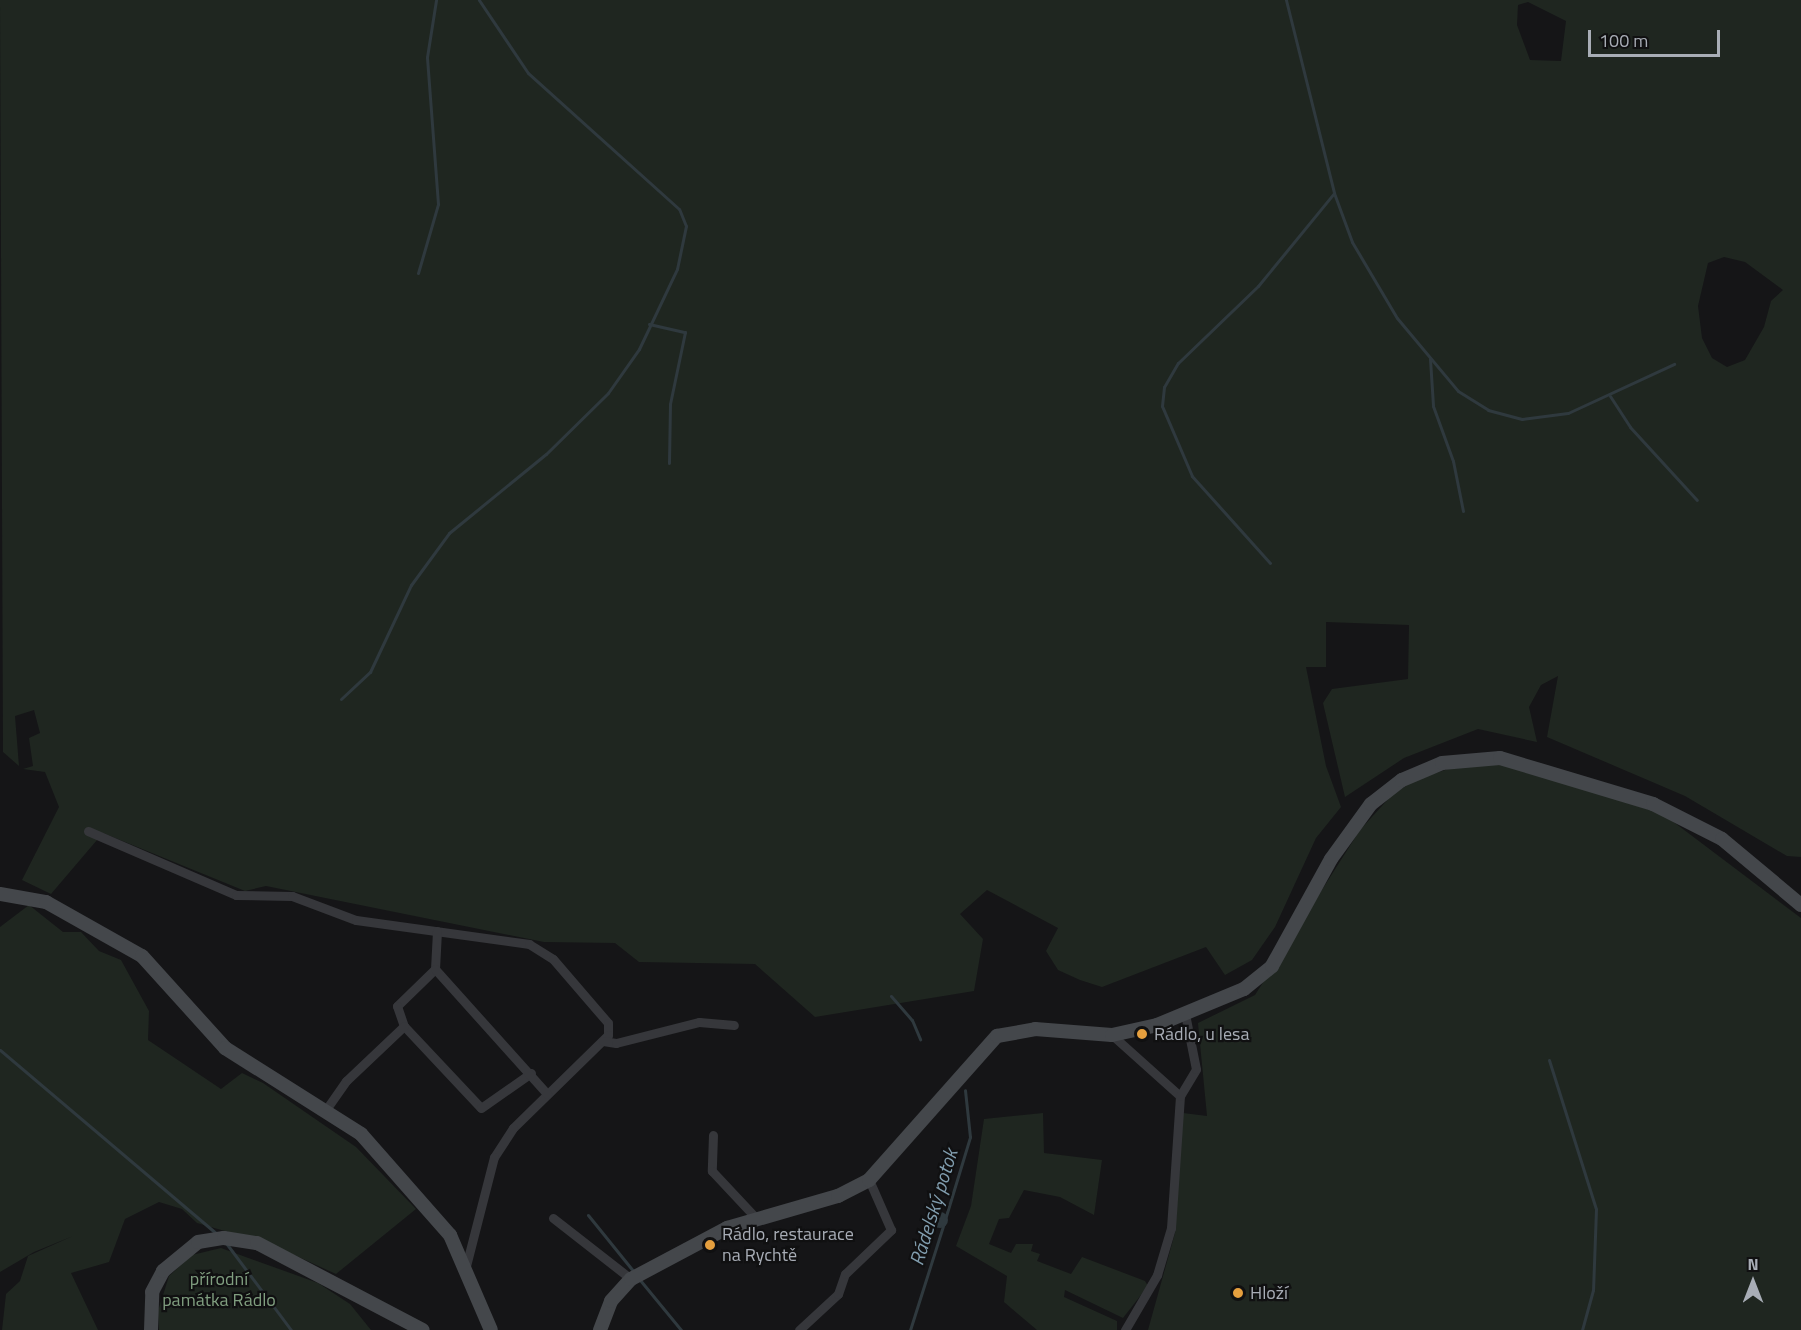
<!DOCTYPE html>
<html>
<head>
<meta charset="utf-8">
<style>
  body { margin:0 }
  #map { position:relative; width:1801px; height:1330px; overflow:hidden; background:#151517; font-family:"Titillium Web",sans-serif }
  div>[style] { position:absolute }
  .green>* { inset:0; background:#1f2620 }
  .water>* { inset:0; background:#2f393e }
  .round { border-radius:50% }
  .stream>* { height:3px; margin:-1.5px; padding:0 1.5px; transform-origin:1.5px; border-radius:1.5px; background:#2f393e }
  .street>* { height:9px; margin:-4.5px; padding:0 4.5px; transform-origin:4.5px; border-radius:4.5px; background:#36373b }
  .secondary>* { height:14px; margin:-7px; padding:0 7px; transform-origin:7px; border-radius:7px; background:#44474b }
  .dots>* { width:16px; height:16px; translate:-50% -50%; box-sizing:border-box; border:3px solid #101011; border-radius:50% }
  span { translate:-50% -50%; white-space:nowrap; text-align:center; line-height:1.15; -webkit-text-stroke:4.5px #101011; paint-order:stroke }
  .poi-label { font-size:18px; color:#a8adb6 }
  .left { translate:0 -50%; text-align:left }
  .park-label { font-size:18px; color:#819f80 }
  .water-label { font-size:20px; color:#819dae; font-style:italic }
  .north { position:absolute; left:1723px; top:1252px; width:60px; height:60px; -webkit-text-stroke:4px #101011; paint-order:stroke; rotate:0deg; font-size:16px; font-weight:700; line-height:24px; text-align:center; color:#a8adb6 }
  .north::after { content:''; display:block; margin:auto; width:21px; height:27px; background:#a8adb6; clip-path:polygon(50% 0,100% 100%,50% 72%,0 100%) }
  .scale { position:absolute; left:1588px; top:30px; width:132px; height:27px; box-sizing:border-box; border:3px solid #a8adb6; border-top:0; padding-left:8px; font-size:18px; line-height:21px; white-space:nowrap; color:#a8adb6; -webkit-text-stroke:4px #101011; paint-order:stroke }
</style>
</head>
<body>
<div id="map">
  <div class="green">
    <div style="clip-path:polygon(evenodd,0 0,1801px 0,1801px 857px,1787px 856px,1685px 796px,1547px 737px,1558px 676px,1541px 685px,1529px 707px,1537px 742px,1478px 729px,1404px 758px,1345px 797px,1323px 703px,1332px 689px,1408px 679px,1409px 625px,1326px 622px,1326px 667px,1306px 667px,1326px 766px,1341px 807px,1316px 838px,1275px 927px,1252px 960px,1225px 975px,1206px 947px,1102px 987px,1080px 980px,1058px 970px,1046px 951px,1058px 928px,987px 890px,960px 914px,983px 939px,974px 991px,815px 1017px,755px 964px,639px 962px,615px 943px,544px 942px,266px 886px,245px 891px,103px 833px,51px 894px,22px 880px,59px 807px,45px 772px,23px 769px,33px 766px,29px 738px,40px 733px,34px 710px,15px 716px,19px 766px,3px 752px,0 0,1528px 2px,1566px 21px,1561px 61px,1530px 60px,1517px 25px,1518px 5px,1528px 2px,0 0,1724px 257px,1745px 262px,1783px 290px,1771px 301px,1764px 327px,1745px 360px,1727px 367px,1712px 358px,1702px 338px,1698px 306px,1708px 263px,1724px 257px)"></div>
    <div style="clip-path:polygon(1497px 762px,1663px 814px,1801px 918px,1801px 1330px,1148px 1330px,1175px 1233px,1183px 1113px,1207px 1116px,1198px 1023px,1255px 995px,1360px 830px,1392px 795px,1415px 780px,1454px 767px)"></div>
    <div style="clip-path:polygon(29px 905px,63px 932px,81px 932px,99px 951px,121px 960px,149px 1011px,148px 1040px,221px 1089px,242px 1073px,263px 1083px,356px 1147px,416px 1209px,336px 1274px,270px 1244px,197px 1223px,182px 1209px,159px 1202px,125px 1219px,109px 1262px,71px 1273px,98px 1330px,2px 1330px,6px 1294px,20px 1281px,28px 1256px,73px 1236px,34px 1252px,0 1272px,0 927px)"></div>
    <div style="clip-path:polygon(1043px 1113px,1044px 1153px,1102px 1160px,1094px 1215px,1060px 1197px,1024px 1190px,1009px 1218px,999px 1219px,989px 1244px,1011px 1253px,1016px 1244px,1033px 1244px,1031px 1251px,1040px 1254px,1037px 1261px,1071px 1274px,1082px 1257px,1145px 1281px,1148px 1286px,1123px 1318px,1065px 1290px,1064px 1297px,1117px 1321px,1117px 1330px,1037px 1330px,1004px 1302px,1007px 1276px,956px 1246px,971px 1206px,984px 1119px)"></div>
    <div style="clip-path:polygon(221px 1248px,318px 1283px,350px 1304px,371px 1330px,159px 1330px,158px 1311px,169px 1276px,192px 1255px)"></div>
  </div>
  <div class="water">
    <div class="round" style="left:932px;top:1212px;width:16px;height:16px"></div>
  </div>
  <div class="stream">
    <div style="left:1286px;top:0;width:199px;rotate:76deg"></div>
    <div style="left:1334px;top:193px;width:52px;rotate:69.8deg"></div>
    <div style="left:1352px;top:242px;width:88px;rotate:59.4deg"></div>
    <div style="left:1397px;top:318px;width:95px;rotate:50.1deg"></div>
    <div style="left:1458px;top:391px;width:36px;rotate:32deg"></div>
    <div style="left:1488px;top:410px;width:35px;rotate:15deg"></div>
    <div style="left:1522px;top:419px;width:46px;rotate:-7.4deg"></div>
    <div style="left:1568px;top:413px;width:117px;rotate:-24.8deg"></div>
    <div style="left:418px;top:273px;width:72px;rotate:-73.8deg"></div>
    <div style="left:438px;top:204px;width:147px;rotate:-94.3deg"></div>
    <div style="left:427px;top:57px;width:58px;rotate:-81deg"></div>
    <div style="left:649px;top:324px;width:37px;rotate:13deg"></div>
    <div style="left:685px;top:332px;width:74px;rotate:101.8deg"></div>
    <div style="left:670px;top:404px;width:59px;rotate:91deg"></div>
    <div style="left:1430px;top:359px;width:47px;rotate:86.3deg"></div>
    <div style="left:1433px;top:406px;width:59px;rotate:70deg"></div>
    <div style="left:1453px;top:461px;width:51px;rotate:78.7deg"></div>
    <div style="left:1610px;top:396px;width:37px;rotate:57deg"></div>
    <div style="left:1630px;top:427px;width:99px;rotate:47.5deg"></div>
    <div style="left:1270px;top:563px;width:117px;rotate:-131.9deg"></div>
    <div style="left:1192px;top:476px;width:76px;rotate:-113.2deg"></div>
    <div style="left:1162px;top:406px;width:19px;rotate:-84deg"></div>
    <div style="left:1164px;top:387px;width:28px;rotate:-60deg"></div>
    <div style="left:1178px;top:363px;width:111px;rotate:-43.9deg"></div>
    <div style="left:1258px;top:286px;width:120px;rotate:-50.7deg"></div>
    <div style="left:341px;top:699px;width:40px;rotate:-43deg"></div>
    <div style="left:370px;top:672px;width:96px;rotate:-64.8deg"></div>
    <div style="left:411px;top:585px;width:64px;rotate:-53.8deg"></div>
    <div style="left:449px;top:533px;width:125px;rotate:-39.2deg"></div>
    <div style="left:546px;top:454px;width:87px;rotate:-44.5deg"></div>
    <div style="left:608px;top:393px;width:54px;rotate:-54.8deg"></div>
    <div style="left:639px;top:349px;width:89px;rotate:-64.6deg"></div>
    <div style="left:677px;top:269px;width:44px;rotate:-78.2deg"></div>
    <div style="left:686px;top:226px;width:18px;rotate:-112deg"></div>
    <div style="left:679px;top:209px;width:203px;rotate:-138deg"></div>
    <div style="left:528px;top:73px;width:88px;rotate:-123.9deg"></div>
    <div style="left:891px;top:996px;width:32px;rotate:49deg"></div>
    <div style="left:912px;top:1020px;width:21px;rotate:67deg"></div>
    <div style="left:0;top:1050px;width:286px;rotate:40.3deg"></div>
    <div style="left:1549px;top:1060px;width:156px;rotate:72.5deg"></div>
    <div style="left:1596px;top:1209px;width:81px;rotate:92.1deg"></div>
    <div style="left:1593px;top:1290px;width:41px;rotate:105.4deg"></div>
    <div style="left:588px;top:1215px;width:73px;rotate:51.1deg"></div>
    <div style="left:946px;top:1216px;width:83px;rotate:-73.1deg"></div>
    <div style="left:970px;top:1137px;width:47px;rotate:-96.1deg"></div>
    <div style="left:226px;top:1243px;width:109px;rotate:53.2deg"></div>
    <div style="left:640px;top:1280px;width:65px;rotate:50.6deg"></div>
    <div style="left:910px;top:1330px;width:109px;rotate:-72.4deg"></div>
  </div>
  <div class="street">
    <div style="left:88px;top:831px;width:161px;rotate:23.4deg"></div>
    <div style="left:236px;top:895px;width:56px;rotate:1deg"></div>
    <div style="left:292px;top:896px;width:68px;rotate:20.6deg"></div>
    <div style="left:356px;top:920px;width:175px;rotate:7.9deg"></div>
    <div style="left:529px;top:944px;width:28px;rotate:32deg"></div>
    <div style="left:553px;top:959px;width:84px;rotate:49.3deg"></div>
    <div style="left:608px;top:1023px;width:12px;rotate:90deg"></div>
    <div style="left:608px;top:1035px;width:133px;rotate:135.6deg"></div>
    <div style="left:513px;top:1128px;width:35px;rotate:123deg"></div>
    <div style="left:494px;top:1157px;width:113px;rotate:104.4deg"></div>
    <div style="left:437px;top:931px;width:38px;rotate:93deg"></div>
    <div style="left:435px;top:969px;width:53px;rotate:135.8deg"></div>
    <div style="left:397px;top:1006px;width:21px;rotate:71deg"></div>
    <div style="left:404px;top:1026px;width:112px;rotate:46.8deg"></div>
    <div style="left:481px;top:1108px;width:61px;rotate:-35deg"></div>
    <div style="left:435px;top:969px;width:168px;rotate:48.1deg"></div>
    <div style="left:1112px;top:1035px;width:91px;rotate:41.9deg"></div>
    <div style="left:603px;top:1041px;width:13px;rotate:9deg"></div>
    <div style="left:616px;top:1043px;width:86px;rotate:-14.2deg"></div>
    <div style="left:699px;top:1022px;width:35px;rotate:5deg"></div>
    <div style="left:325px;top:1111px;width:37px;rotate:-55deg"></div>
    <div style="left:346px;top:1081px;width:80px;rotate:-43.5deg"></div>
    <div style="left:713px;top:1135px;width:36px;rotate:92deg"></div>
    <div style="left:712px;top:1171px;width:63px;rotate:46.9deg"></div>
    <div style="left:553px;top:1218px;width:99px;rotate:38deg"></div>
    <div style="left:799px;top:1330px;width:53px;rotate:-42.7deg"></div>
    <div style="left:838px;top:1294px;width:21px;rotate:-71deg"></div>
    <div style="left:845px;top:1274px;width:64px;rotate:-43.7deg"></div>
    <div style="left:891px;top:1230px;width:55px;rotate:-113.7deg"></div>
    <div style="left:1125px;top:1330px;width:64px;rotate:-59.8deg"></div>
    <div style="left:1157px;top:1275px;width:49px;rotate:-73.4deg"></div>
    <div style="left:1171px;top:1228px;width:132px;rotate:-86.1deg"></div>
    <div style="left:1180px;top:1096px;width:31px;rotate:-59deg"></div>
    <div style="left:1196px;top:1069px;width:56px;rotate:-101.3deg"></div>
  </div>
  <div class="secondary">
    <div style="left:0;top:894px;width:47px;rotate:9.9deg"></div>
    <div style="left:46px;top:902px;width:110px;rotate:29.4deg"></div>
    <div style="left:142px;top:956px;width:124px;rotate:47.9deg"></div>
    <div style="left:225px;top:1048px;width:161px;rotate:32.3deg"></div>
    <div style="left:361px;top:1134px;width:135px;rotate:48.6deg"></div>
    <div style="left:450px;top:1235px;width:103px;rotate:66.7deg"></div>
    <div style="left:151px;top:1330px;width:38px;rotate:-88deg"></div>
    <div style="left:152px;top:1292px;width:24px;rotate:-62deg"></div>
    <div style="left:163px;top:1271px;width:45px;rotate:-39.6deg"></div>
    <div style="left:198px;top:1242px;width:26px;rotate:-9deg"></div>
    <div style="left:224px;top:1238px;width:33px;rotate:9deg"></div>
    <div style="left:257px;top:1243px;width:187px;rotate:27.7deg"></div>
    <div style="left:600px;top:1330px;width:31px;rotate:-69deg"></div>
    <div style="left:611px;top:1301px;width:30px;rotate:-48deg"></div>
    <div style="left:631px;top:1279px;width:109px;rotate:-28deg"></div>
    <div style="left:727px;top:1228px;width:116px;rotate:-16.1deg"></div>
    <div style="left:838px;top:1196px;width:35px;rotate:-27deg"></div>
    <div style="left:869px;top:1180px;width:193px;rotate:-48.4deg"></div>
    <div style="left:997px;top:1036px;width:39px;rotate:-10deg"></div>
    <div style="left:1035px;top:1029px;width:77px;rotate:4.5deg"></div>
    <div style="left:1112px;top:1035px;width:46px;rotate:-12.5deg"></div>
    <div style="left:1157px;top:1025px;width:94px;rotate:-22.5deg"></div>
    <div style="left:1244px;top:989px;width:36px;rotate:-39deg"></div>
    <div style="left:1272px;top:966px;width:122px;rotate:-61.1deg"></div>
    <div style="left:1331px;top:859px;width:68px;rotate:-54deg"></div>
    <div style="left:1371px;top:804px;width:39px;rotate:-38deg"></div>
    <div style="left:1402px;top:780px;width:43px;rotate:-23deg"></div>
    <div style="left:1442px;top:763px;width:58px;rotate:-4.9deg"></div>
    <div style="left:1500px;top:758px;width:160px;rotate:16.7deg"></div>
    <div style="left:1653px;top:804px;width:77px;rotate:26.9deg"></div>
    <div style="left:1722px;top:839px;width:103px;rotate:39.9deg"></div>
  </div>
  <div class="dots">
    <div style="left:1142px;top:1034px;background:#e59f3e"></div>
    <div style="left:710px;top:1245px;background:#e59f3e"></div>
    <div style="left:1238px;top:1293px;background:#e59f3e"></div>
  </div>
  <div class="poi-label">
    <span class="left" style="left:1154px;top:1034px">Rádlo, u lesa</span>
    <span class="left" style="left:722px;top:1245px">Rádlo, restaurace<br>na Rychtě</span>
    <span class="left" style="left:1250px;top:1293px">Hloží</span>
  </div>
  <div class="park-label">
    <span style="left:219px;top:1290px">přírodní<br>památka Rádlo</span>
  </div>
  <div class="water-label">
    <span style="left:933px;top:1207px;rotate:-73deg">Rádelský potok</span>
  </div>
  <div class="north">N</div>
  <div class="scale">100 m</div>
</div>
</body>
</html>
